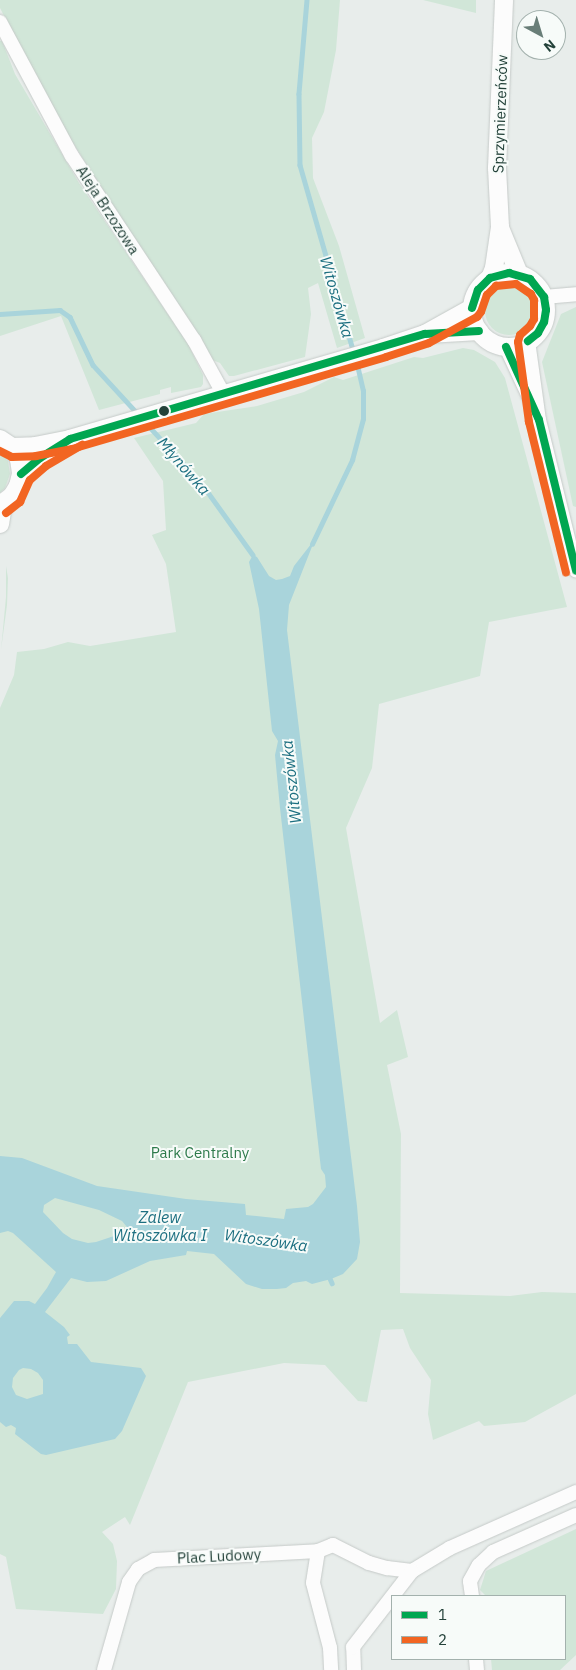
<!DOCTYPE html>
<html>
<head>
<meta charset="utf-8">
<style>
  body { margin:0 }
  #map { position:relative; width:576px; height:1670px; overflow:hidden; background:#e8edeb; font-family:"IBM Plex Sans",sans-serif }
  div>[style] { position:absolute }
  .green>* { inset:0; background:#d1e6d8 }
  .round { border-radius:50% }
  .water>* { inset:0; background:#a9d4db }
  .stream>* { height:4.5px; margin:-2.25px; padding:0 2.25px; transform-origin:2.25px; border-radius:2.25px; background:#a9d4db }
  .roads { filter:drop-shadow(0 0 1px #c5cac8) drop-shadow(0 0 1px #c5cac8) }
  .minor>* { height:14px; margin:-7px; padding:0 7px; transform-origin:7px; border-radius:7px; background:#fcfcfc }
  .tertiary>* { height:18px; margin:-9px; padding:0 9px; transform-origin:9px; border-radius:9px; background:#fcfcfc }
  .tertiary>.ring { margin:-9px; padding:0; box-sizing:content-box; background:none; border:18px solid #fcfcfc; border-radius:50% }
  .bus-1>* { height:8px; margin:-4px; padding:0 4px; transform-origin:4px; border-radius:4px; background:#00a651 }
  .bus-2>* { height:8px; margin:-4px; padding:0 4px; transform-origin:4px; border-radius:4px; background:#f26522 }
  .dots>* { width:14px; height:14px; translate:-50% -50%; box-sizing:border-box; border:2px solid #f7fbf9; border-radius:50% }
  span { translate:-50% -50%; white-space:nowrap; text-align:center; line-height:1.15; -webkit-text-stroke:4px #f7fbf9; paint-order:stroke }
  .street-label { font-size:15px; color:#24423a }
  .park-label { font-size:15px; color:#2d7a4b }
  .water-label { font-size:16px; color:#1c6f80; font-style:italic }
  .legend { position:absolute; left:391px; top:1595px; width:175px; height:65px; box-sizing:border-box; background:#f7fbf9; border:1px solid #a3b1ad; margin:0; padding:6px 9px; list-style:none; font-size:15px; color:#24423a }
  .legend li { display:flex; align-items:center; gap:10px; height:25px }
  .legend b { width:25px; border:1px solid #a3b1ad }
  .north { position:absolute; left:516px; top:10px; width:50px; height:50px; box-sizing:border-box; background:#f7fbf9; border:1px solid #a3b1ad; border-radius:50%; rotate:141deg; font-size:14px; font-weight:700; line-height:20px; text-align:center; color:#24423a }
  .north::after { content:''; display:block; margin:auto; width:18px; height:22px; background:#697e78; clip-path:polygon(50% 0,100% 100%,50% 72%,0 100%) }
</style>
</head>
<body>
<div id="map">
  <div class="green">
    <div style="clip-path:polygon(0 0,340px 0,336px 50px,324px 112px,312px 138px,313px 178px,339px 246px,365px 338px,337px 348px,318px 283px,308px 288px,311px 314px,305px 357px,234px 376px,229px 376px,220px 363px,210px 359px,54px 113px,0 8px)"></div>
    <div style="clip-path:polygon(423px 0,476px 0,476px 13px)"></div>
    <div style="clip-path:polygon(0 41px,2px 41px,15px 74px,79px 183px,188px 344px,203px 375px,203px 384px,201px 387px,171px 393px,171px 387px,160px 390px,160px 394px,99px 410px,61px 316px,0 336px)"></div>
    <div class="round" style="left:485px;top:287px;width:48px;height:48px"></div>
    <div style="clip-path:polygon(576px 307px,576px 507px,573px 506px,542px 362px,561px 314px)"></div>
    <div style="clip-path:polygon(463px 348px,474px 350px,495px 362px,505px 378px,567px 607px,489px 622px,480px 676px,379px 704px,372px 768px,346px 828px,380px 1023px,397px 1010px,408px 1057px,387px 1065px,401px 1134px,400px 1293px,510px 1296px,542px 1292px,576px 1293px,576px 1394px,525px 1422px,484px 1426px,479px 1421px,433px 1440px,428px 1414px,431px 1380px,410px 1348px,403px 1329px,381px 1330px,367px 1402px,358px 1401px,325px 1365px,284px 1363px,188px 1382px,130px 1525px,125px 1517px,102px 1532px,113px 1544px,117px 1561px,116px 1589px,103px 1614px,16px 1609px,6px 1557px,0 1554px,0 708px,14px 675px,17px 652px,44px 649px,68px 642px,90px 646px,176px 632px,166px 564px,152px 535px,166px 530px,163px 481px,134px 438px,196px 423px,204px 414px,257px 406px,304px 392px,334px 377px,343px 380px,414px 357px,423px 358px)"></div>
    <div style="clip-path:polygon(0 451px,8px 461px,10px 474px,5px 488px,0 493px)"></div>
    <div style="clip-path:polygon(6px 566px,8px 578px,7px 605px,1px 650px,6px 597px)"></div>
    <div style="clip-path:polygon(576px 1529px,576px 1655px,560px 1670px,492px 1670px,491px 1659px,565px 1659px,565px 1596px,486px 1596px,480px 1590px,486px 1571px)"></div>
  </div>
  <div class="water">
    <div style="clip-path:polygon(evenodd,315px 539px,289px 605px,287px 630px,357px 1206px,360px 1242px,357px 1259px,343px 1274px,331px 1279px,312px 1284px,306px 1281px,293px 1283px,286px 1288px,277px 1289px,262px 1289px,246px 1284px,214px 1254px,187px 1251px,186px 1255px,150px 1261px,106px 1281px,87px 1282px,71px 1278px,45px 1312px,64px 1327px,70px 1335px,67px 1337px,68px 1344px,77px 1344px,91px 1362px,141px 1368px,146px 1376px,122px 1431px,115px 1439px,46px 1455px,41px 1454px,15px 1434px,16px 1428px,11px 1425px,6px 1427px,0 1422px,0 1318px,14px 1301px,29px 1301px,35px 1304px,47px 1288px,56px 1272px,13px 1233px,8px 1231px,0 1233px,0 1156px,22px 1158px,97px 1186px,186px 1199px,245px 1204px,246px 1215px,284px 1219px,286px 1209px,308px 1207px,313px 1204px,326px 1187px,325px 1175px,321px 1169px,280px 808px,275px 755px,278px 741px,272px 731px,259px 609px,249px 562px,253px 555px,257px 557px,269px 576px,276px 580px,282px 579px,290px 576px,294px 566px,315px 539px,55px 1198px,99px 1210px,122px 1221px,127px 1227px,120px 1234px,96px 1242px,88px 1243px,72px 1239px,63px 1233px,43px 1212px,44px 1205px,55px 1198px,315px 539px,23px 1368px,31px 1369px,38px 1373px,43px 1380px,43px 1394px,27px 1399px,16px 1395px,12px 1387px,13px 1378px,19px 1370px,23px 1368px)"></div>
  </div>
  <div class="stream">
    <div style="left:307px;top:0;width:94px;rotate:94.9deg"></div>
    <div style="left:299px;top:94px;width:71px;rotate:89.2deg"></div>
    <div style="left:300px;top:165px;width:196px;rotate:74deg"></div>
    <div style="left:0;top:314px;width:60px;rotate:-3.8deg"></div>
    <div style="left:60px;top:310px;width:12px;rotate:35deg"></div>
    <div style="left:70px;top:317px;width:53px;rotate:64.4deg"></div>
    <div style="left:93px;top:365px;width:68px;rotate:47.4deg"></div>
    <div style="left:146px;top:423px;width:83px;rotate:47.4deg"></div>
    <div style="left:202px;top:484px;width:87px;rotate:54.3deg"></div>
    <div style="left:312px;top:544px;width:93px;rotate:-64.5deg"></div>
    <div style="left:352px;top:460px;width:42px;rotate:-75deg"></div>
    <div style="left:363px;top:419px;width:28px;rotate:-90deg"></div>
    <div style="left:363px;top:391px;width:31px;rotate:-103deg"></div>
    <div style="left:328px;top:1274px;width:10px;rotate:66deg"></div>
  </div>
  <div class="roads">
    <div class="minor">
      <div style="left:0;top:22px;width:152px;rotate:61.8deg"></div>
      <div style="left:72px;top:156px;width:221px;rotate:56.5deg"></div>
      <div style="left:194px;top:340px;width:60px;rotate:61.3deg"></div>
      <div style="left:544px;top:297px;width:32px;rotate:-5deg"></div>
      <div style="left:528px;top:341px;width:80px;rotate:82.1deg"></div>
      <div style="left:539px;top:420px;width:155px;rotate:76.2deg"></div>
      <div style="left:506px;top:347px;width:62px;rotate:65.1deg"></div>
      <div style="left:318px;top:1551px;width:32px;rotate:99deg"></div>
      <div style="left:313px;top:1583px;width:67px;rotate:75.3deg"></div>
      <div style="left:330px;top:1648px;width:22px;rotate:87deg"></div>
      <div style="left:472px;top:1596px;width:15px;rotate:-98deg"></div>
      <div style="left:470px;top:1581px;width:18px;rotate:-61deg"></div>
      <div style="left:479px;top:1565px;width:19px;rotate:-43deg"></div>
      <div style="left:493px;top:1552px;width:91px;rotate:-24deg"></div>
      <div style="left:476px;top:1659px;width:11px;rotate:85deg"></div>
      <div style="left:104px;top:1670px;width:91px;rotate:-74.1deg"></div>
      <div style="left:129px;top:1582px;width:16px;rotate:-55deg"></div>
      <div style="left:138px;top:1569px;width:18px;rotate:-29deg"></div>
      <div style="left:154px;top:1560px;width:164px;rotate:-3.1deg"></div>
      <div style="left:318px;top:1551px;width:16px;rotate:-22deg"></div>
      <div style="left:333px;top:1545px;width:40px;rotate:26.6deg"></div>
      <div style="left:369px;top:1563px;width:19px;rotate:16deg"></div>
      <div style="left:387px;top:1568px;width:25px;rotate:7deg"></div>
      <div style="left:412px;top:1571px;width:44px;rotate:-31.2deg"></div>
      <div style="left:450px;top:1548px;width:138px;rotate:-24deg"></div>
      <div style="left:354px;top:1670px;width:23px;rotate:-92deg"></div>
      <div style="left:353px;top:1647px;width:96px;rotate:-52.2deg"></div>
    </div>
    <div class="tertiary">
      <div style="left:500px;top:228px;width:50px;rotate:67.6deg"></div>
      <div class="ring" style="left:472px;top:273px;width:56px;height:56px"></div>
      <div style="left:490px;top:278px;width:11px;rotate:-68deg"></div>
      <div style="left:494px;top:268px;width:41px;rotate:-81.7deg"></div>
      <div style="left:500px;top:227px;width:59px;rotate:-92.9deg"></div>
      <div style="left:497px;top:168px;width:168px;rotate:-87.6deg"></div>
      <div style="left:428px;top:334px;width:51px;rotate:-3.4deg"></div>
      <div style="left:0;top:439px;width:14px;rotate:34deg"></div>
      <div style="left:12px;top:447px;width:14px;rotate:60deg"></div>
      <div style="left:19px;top:459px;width:15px;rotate:82deg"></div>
      <div style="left:21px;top:474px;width:12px;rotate:104deg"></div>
      <div style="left:18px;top:486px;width:12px;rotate:121deg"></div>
      <div style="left:12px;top:496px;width:15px;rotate:143deg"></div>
      <div style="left:12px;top:447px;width:23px;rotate:-2deg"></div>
      <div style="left:35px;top:446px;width:36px;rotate:-11deg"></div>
      <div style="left:70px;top:439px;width:326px;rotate:-16.2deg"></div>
      <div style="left:383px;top:348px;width:44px;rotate:-18.4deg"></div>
      <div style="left:425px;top:334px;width:54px;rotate:-29deg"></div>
      <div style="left:21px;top:474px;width:51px;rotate:-36.2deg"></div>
      <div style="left:0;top:524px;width:20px;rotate:-81deg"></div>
    </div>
  </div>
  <div class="bus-1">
    <div style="left:472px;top:308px;width:19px;rotate:-72deg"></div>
    <div style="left:478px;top:290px;width:17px;rotate:-45deg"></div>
    <div style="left:490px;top:278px;width:20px;rotate:-15deg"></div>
    <div style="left:509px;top:273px;width:22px;rotate:16deg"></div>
    <div style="left:530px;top:279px;width:23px;rotate:52deg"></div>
    <div style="left:544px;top:297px;width:13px;rotate:81deg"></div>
    <div style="left:546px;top:310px;width:12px;rotate:99deg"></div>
    <div style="left:544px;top:322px;width:13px;rotate:119deg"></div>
    <div style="left:538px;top:333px;width:13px;rotate:141deg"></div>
    <div style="left:506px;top:347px;width:80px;rotate:65.7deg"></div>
    <div style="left:539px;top:420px;width:155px;rotate:76.2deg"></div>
    <div style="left:21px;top:474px;width:25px;rotate:-40deg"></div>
    <div style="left:40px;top:458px;width:36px;rotate:-32deg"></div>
    <div style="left:70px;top:439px;width:370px;rotate:-16.5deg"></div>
    <div style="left:425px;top:334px;width:54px;rotate:-3.2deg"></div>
  </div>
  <div class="bus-2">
    <div style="left:0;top:451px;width:13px;rotate:27deg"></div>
    <div style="left:12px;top:457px;width:24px;rotate:-2deg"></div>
    <div style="left:36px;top:456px;width:37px;rotate:-11deg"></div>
    <div style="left:72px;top:449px;width:327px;rotate:-16.3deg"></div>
    <div style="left:386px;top:357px;width:45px;rotate:-18deg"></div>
    <div style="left:429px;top:343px;width:55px;rotate:-28.4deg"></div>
    <div style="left:477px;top:317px;width:6px;rotate:-51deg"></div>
    <div style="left:481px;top:312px;width:18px;rotate:-71deg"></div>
    <div style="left:487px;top:295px;width:13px;rotate:-45deg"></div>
    <div style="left:496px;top:286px;width:20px;rotate:-6deg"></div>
    <div style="left:516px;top:284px;width:18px;rotate:34deg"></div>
    <div style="left:531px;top:294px;width:7px;rotate:63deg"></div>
    <div style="left:534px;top:300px;width:19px;rotate:90deg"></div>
    <div style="left:534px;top:319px;width:8px;rotate:120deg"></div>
    <div style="left:530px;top:326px;width:13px;rotate:138deg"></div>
    <div style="left:520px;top:335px;width:7px;rotate:106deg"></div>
    <div style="left:518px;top:342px;width:81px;rotate:82.2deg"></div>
    <div style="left:529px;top:422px;width:155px;rotate:76.2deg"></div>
    <div style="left:6px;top:513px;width:18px;rotate:-38deg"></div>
    <div style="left:20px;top:502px;width:24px;rotate:-66deg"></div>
    <div style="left:30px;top:480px;width:21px;rotate:-41deg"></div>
    <div style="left:46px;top:466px;width:42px;rotate:-30.3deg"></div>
  </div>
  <div class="dots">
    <div style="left:164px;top:411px;background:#24423a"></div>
  </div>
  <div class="street-label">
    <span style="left:500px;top:114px;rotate:-88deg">Sprzymierzeńców</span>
    <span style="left:108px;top:210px;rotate:57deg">Aleja Brzozowa</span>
    <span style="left:219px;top:1556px;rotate:-3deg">Plac Ludowy</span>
  </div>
  <div class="park-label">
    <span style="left:200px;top:1153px">Park Centralny</span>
  </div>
  <div class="water-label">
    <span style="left:337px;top:297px;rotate:74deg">Witoszówka</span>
    <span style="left:184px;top:466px;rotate:49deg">Młynówka</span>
    <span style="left:291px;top:782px;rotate:-96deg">Witoszówka</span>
    <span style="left:160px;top:1226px">Zalew<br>Witoszówka I</span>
    <span style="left:266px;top:1240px;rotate:8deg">Witoszówka</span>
  </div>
  <ul class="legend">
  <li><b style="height:6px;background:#00a651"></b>1</li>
  <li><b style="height:6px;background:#f26522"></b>2</li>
  </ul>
  <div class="north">N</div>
</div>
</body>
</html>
